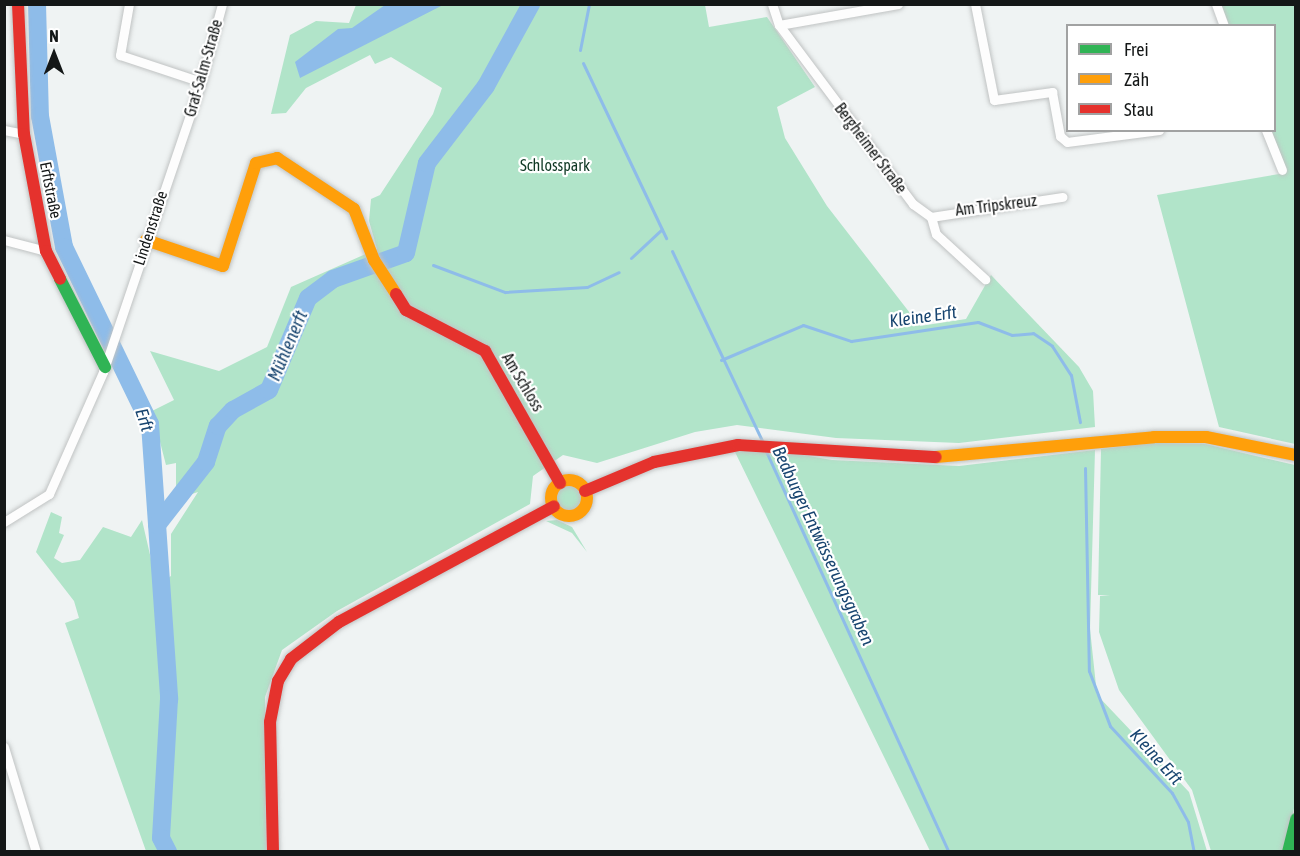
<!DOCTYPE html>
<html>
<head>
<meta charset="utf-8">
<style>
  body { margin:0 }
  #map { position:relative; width:1300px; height:856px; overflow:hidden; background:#eff3f3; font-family:"Asap Condensed",sans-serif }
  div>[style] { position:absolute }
  .green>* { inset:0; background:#b1e4c9 }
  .round { border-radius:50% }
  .water>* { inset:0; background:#8ebce9 }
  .stream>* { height:3px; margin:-1.5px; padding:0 1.5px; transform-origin:1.5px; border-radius:1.5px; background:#8ebce9 }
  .river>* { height:18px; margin:-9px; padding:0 9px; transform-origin:9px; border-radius:9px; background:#8ebce9 }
  .roads { filter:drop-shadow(0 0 2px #c0c3c3) drop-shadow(0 0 2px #c0c3c3) }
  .street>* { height:9px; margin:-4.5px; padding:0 4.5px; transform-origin:4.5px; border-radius:4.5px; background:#fdfdfd }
  .fast>* { height:12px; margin:-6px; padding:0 6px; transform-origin:6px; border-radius:6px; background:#30b455 }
  .slow>* { height:12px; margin:-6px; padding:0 6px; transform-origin:6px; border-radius:6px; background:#ff9f0a }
  .slow>.ring { margin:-6px; padding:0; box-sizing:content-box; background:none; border:12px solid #ff9f0a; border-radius:50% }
  .jam>* { height:12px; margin:-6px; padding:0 6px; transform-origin:6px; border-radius:6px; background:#e5322d }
  span { translate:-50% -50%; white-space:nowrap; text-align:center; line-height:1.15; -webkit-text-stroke:4.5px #fff; paint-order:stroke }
  .street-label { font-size:16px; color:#141717 }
  .park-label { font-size:16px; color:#103925 }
  .water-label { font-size:18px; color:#184570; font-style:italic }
  .frame { position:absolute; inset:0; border:6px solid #141717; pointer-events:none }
  .legend { position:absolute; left:1066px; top:24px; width:210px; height:108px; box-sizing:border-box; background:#fff; border:2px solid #a1a2a2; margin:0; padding:8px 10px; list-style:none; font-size:18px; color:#141717 }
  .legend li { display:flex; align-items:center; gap:12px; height:30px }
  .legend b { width:30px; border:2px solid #a1a2a2 }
  .north { position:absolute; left:24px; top:24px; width:60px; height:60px; -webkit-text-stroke:4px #fff; paint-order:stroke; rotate:0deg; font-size:16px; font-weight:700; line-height:24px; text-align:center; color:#141717 }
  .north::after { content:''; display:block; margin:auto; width:21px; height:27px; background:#141717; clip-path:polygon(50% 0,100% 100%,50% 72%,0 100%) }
</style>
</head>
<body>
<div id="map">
  <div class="green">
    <div style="clip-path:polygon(356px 5px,705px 5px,709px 27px,767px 17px,815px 87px,777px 107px,785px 138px,827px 206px,920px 326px,966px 319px,991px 275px,1079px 367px,1093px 391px,1095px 427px,959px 443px,836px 438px,737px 425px,695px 432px,597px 463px,563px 455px,533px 476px,530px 504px,337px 611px,282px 650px,265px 697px,266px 851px,146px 851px,65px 623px,79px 618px,74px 601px,36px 552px,51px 512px,62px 517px,59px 533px,64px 535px,54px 558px,62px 563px,80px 560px,103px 527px,131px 537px,142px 520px,157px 585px,171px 576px,171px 534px,198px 492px,186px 496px,176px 487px,176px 463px,166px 465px,152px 411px,174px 400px,150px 351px,219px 371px,267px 347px,291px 287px,377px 249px,369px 221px,371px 199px,380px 195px,433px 114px,442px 88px,391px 57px,375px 64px,370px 55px,306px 88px,286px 113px,271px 114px,290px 35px,316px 21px,349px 23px)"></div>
    <div style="clip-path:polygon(1221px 5px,1295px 5px,1295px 444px,1219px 427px,1157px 195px,1285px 173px,1269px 131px,1274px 130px,1274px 26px,1229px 25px)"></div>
    <div style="clip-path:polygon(1153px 443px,1205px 444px,1295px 465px,1296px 800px,1284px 851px,1211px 851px,1192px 790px,1119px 690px,1099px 632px,1100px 596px,1110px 595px,1098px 595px,1101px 449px)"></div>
    <div style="clip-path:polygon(768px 449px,832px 460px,959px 466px,1095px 450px,1090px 629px,1097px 695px,1189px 792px,1207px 851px,930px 851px,734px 450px)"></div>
    <div class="round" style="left:557px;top:486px;width:24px;height:24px"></div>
    <div style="clip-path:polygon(557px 520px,572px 527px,587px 552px,572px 533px,546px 521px)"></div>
  </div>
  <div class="water">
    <div style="clip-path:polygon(385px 5px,443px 5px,300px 78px,295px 62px,338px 29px,352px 28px)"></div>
  </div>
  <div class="stream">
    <div style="left:580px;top:50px;width:47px;rotate:-78.9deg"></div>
    <div style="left:583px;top:63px;width:194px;rotate:64.6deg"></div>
    <div style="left:672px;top:251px;width:212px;rotate:64.6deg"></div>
    <div style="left:631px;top:258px;width:42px;rotate:-43.1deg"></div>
    <div style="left:433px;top:265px;width:77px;rotate:20.6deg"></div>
    <div style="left:505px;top:292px;width:82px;rotate:-3.5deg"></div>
    <div style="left:587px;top:287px;width:35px;rotate:-25deg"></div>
    <div style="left:721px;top:360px;width:89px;rotate:-23.1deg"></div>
    <div style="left:803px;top:325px;width:51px;rotate:18.4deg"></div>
    <div style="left:851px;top:341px;width:128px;rotate:-8.5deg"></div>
    <div style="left:978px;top:322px;width:36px;rotate:21deg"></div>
    <div style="left:1012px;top:335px;width:21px;rotate:-5deg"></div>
    <div style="left:1033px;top:333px;width:23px;rotate:34deg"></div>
    <div style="left:1052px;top:346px;width:35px;rotate:57deg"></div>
    <div style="left:1071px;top:375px;width:48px;rotate:79.2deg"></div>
    <div style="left:765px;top:449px;width:443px;rotate:65.5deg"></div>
    <div style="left:1085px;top:468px;width:203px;rotate:88.9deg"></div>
    <div style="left:1089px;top:671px;width:59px;rotate:69.1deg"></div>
    <div style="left:1110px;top:726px;width:91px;rotate:47.2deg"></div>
    <div style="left:1172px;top:793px;width:33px;rotate:61deg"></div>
    <div style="left:1188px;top:822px;width:31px;rotate:79deg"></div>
  </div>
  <div class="river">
    <div style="left:37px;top:4px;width:112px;rotate:88.5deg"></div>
    <div style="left:40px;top:116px;width:133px;rotate:79.6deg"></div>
    <div style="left:64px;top:247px;width:197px;rotate:64.1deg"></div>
    <div style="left:150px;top:424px;width:276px;rotate:86deg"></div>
    <div style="left:169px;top:699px;width:139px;rotate:93.3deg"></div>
    <div style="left:161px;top:838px;width:16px;rotate:63deg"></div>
    <div style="left:157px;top:525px;width:80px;rotate:-52.1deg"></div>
    <div style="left:206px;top:462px;width:38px;rotate:-72deg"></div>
    <div style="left:218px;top:426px;width:22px;rotate:-47deg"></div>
    <div style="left:233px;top:410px;width:41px;rotate:-29.1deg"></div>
    <div style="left:269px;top:390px;width:100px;rotate:-67deg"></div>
    <div style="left:308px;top:298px;width:31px;rotate:-37deg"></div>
    <div style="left:333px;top:279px;width:77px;rotate:-19.6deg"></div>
    <div style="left:406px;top:253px;width:92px;rotate:-76.9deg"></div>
    <div style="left:427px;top:163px;width:97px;rotate:-52.5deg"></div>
    <div style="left:486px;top:86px;width:94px;rotate:-61.2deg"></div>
  </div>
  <div class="roads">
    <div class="street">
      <div style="left:129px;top:4px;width:52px;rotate:100deg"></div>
      <div style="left:120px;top:55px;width:85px;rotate:18.4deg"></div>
      <div style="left:772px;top:4px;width:22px;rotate:72deg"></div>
      <div style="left:779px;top:25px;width:224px;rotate:53.2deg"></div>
      <div style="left:913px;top:204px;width:22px;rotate:36deg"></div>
      <div style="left:931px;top:217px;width:18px;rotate:74deg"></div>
      <div style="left:936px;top:234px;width:67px;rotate:42.6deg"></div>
      <div style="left:975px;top:4px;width:98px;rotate:78.8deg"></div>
      <div style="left:994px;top:100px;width:59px;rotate:-7.9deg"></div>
      <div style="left:1052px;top:92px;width:45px;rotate:79.7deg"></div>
      <div style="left:1060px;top:136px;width:9px;rotate:41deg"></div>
      <div style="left:1067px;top:142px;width:93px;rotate:-7.4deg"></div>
      <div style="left:1216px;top:4px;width:23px;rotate:70deg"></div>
      <div style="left:779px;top:25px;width:121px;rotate:-10deg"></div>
      <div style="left:4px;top:130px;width:20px;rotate:11deg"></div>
      <div style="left:1266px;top:130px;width:43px;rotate:68.2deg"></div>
      <div style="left:931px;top:217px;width:133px;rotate:-8.7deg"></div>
      <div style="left:4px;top:240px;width:43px;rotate:14.7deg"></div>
      <div style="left:4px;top:522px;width:53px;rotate:-31.9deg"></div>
      <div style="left:49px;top:494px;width:133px;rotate:-66.1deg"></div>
      <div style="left:103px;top:372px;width:306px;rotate:-71.3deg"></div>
      <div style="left:201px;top:82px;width:81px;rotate:-74.9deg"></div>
      <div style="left:4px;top:747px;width:110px;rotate:73.1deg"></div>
    </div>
    <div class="fast">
      <div style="left:60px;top:279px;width:99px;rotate:62.9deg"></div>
      <div style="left:1288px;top:852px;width:34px;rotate:-76deg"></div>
    </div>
    <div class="slow">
      <div style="left:146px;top:240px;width:81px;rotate:18.7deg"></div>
      <div style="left:223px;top:266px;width:108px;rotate:-72.2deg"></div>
      <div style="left:256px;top:163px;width:22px;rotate:-13deg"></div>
      <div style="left:277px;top:158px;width:92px;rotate:33.5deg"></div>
      <div style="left:354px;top:209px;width:55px;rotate:68.6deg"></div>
      <div style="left:374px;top:260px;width:40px;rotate:57.1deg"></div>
      <div style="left:936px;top:457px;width:219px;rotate:-5.2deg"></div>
      <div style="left:1154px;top:437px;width:52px"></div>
      <div style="left:1206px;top:437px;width:92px;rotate:11.3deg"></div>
      <div class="ring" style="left:551px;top:480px;width:24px;height:24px"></div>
    </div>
    <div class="jam">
      <div style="left:18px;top:4px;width:130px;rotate:87.4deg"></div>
      <div style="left:24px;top:134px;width:119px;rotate:79.4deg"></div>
      <div style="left:46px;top:251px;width:31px;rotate:63deg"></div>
      <div style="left:396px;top:294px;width:19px;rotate:58deg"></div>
      <div style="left:406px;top:310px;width:89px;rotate:27.4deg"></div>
      <div style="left:485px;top:351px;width:152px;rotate:60.4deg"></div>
      <div style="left:585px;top:491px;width:75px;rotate:-22.8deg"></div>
      <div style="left:654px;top:462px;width:86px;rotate:-11.4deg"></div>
      <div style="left:738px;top:445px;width:198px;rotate:3.5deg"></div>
      <div style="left:273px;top:852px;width:130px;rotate:-91.3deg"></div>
      <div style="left:270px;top:722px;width:42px;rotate:-79deg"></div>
      <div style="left:278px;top:681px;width:26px;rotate:-59deg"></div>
      <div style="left:291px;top:659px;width:61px;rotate:-37.6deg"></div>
      <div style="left:339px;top:622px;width:244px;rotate:-28.3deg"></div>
    </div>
  </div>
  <div class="street-label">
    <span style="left:203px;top:68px;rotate:-74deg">Graf-Salm-Straße</span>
    <span style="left:871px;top:148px;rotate:53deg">Bergheimer Straße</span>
    <span style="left:51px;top:190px;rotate:79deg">Erftstraße</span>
    <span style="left:996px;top:205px;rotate:-7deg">Am Tripskreuz</span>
    <span style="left:150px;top:228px;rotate:-72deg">Lindenstraße</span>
    <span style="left:523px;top:382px;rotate:59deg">Am Schloss</span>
  </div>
  <div class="park-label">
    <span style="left:555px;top:165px">Schlosspark</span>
  </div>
  <div class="water-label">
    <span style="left:923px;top:317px;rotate:-8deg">Kleine Erft</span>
    <span style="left:288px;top:346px;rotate:-67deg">Mühlenerft</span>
    <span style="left:144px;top:420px;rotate:72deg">Erft</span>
    <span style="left:823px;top:546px;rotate:65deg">Bedburger Entwässerungsgraben</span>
    <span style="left:1156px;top:757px;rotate:48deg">Kleine Erft</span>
  </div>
  <div class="frame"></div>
  <ul class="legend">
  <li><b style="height:8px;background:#30b455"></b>Frei</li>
  <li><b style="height:8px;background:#ff9f0a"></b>Zäh</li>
  <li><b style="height:8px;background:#e5322d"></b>Stau</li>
  </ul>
  <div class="north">N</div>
</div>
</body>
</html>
